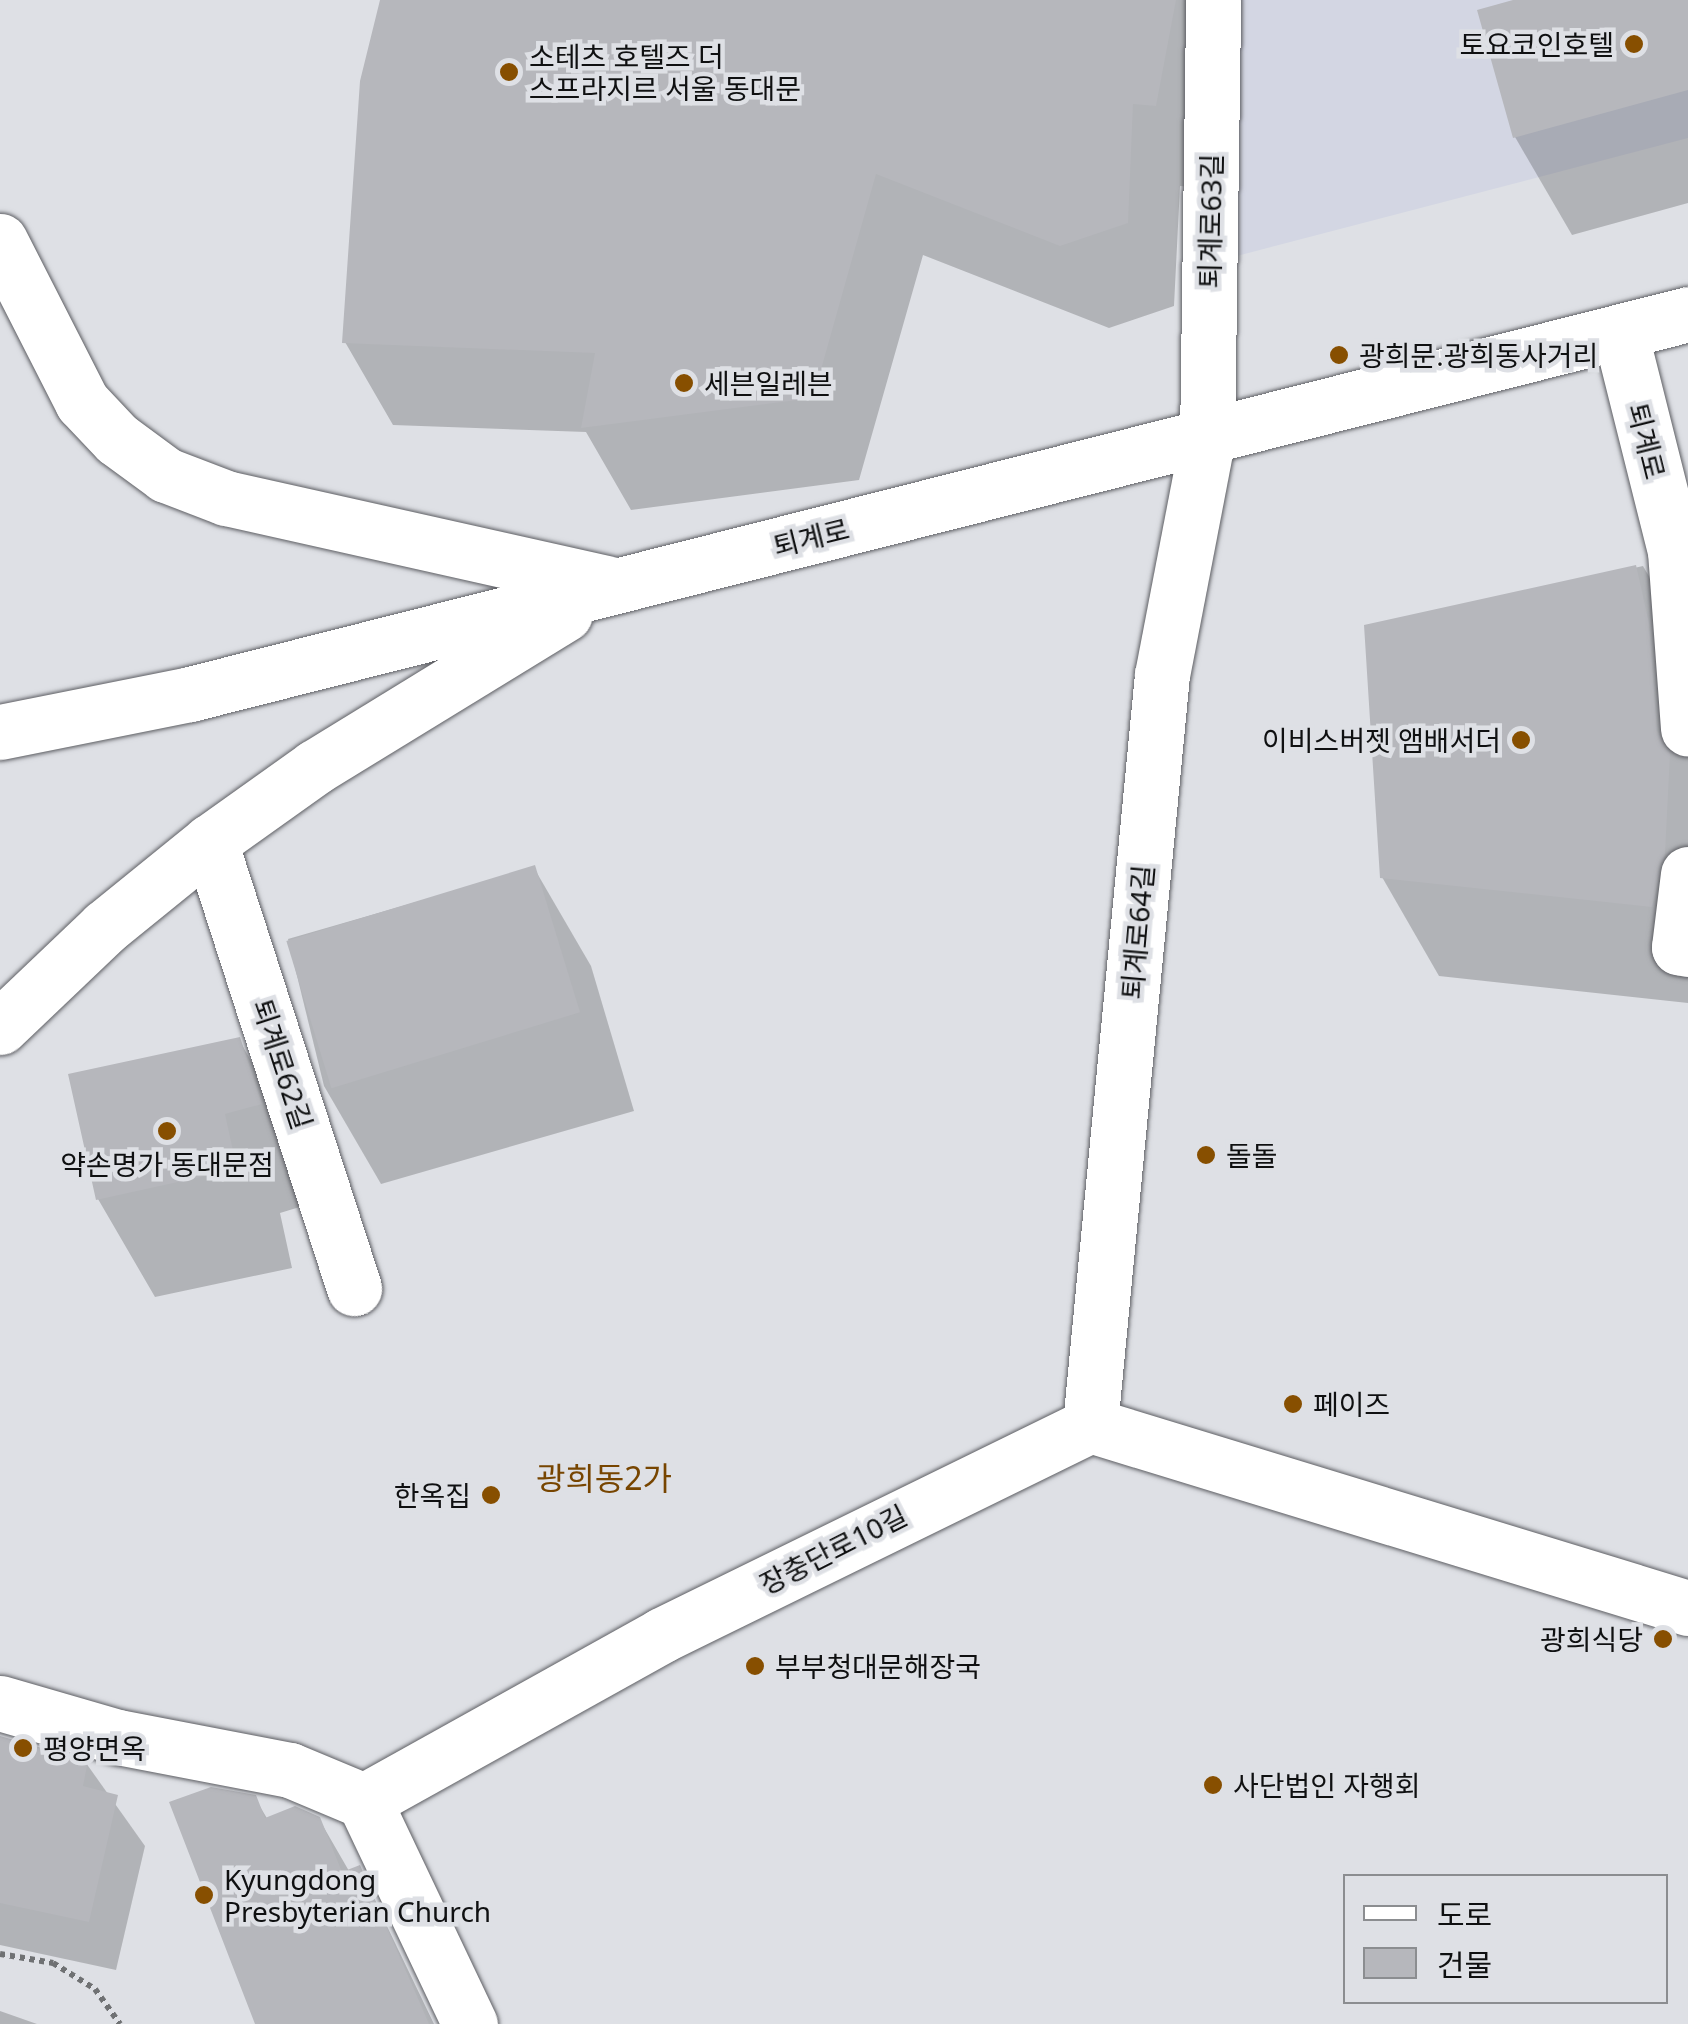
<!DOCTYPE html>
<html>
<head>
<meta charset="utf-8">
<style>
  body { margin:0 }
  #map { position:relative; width:1688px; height:2024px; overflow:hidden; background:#dee0e5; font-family:"Noto Sans","Noto Sans KR",sans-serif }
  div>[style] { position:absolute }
  .built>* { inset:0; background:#d3d6e3 }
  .shadow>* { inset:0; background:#0003 }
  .building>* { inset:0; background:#b6b7bc; transform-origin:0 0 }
  .path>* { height:6px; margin-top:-3px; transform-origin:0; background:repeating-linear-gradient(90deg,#6f7173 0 5px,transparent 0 10px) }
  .roads { filter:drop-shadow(0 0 2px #5d5e63) drop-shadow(0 0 2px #5d5e63) }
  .minor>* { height:55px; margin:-27.5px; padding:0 27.5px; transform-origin:27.5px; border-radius:27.5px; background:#fff }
  .major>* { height:55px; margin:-27.5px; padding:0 27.5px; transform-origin:27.5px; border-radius:27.5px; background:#fff }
  .dots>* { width:28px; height:28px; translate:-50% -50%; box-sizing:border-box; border:5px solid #dee0e5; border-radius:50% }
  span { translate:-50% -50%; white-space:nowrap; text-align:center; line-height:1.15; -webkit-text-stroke:9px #dee0e5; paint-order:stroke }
  .poi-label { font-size:28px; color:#0f1011 }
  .right { translate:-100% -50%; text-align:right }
  .left { translate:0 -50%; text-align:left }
  .street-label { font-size:28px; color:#0f1011 }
  .quarter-label { font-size:32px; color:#774500 }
  .legend { position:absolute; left:1343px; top:1874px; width:325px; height:130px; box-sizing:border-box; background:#dee0e5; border:2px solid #8b8d90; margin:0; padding:12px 18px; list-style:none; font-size:30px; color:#0f1011 }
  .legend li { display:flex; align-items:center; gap:20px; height:50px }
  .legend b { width:50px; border:2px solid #8b8d90 }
</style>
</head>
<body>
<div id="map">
  <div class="built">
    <div style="clip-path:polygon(1236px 0,1688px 0,1688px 138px,1237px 256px)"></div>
  </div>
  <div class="shadow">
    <div style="clip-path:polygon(383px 0,1191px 0,1203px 188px,1180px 186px,1174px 306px,1109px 328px,923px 255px,859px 480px,631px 510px,586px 432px,393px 425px,345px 342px)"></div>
    <div style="clip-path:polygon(1523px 0,1688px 0,1688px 203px,1572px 235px,1515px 137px)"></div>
    <div style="clip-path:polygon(1643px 566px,1688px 644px,1688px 1003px,1439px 976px,1382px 877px,1367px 627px)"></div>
    <div style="clip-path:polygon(534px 868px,591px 966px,634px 1111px,381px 1184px,324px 1086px,288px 939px)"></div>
    <div style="clip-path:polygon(239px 1040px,296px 1138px,316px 1202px,280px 1213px,292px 1268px,155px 1297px,98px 1199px)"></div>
    <div style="clip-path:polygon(0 1738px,86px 1763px,145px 1846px,116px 1970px,0 1945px)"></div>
    <div style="clip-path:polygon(255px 1798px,268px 1820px,319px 1819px,349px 1871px,359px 1868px,434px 2024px,257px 2024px)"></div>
    <div style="clip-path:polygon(0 2011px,37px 2024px,0 2024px)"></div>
  </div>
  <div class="building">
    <div style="clip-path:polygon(380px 0,1176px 0,1156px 106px,1133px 104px,1128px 223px,1060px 246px,876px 174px,813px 398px,581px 428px,595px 353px,342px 343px,360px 81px)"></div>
    <div style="clip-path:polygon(1513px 0,1688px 0,1688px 90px,1513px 138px,1477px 10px)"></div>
    <div style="clip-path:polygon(1636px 565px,1649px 623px,1657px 731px,1670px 754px,1665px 854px,1652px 907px,1380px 878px,1364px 625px)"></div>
    <div style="left:535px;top:865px;width:154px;height:260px;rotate:73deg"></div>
    <div style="clip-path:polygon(240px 1037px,262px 1104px,225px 1114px,237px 1169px,96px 1200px,68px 1074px)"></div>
    <div style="clip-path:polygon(0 1736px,88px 1761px,83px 1786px,118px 1795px,89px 1922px,0 1903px)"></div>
    <div style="clip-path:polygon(211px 1787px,256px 1795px,265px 1818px,295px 1806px,320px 1817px,342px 1872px,360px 1865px,429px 2024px,255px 2024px,169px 1802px)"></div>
  </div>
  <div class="path">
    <div style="left:0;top:1954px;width:54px;rotate:9.6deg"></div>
    <div style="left:53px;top:1963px;width:49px;rotate:31.8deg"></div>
    <div style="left:95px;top:1989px;width:43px;rotate:54.5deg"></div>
  </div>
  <div class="roads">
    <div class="minor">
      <div style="left:1620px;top:332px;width:226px;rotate:75.9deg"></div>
      <div style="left:1675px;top:551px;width:178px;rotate:85.8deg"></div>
      <div style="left:210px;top:842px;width:469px;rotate:72.1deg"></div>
      <div style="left:1688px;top:874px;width:74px;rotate:97deg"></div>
      <div style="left:1679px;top:947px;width:9px;rotate:13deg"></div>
      <div style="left:1090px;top:1425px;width:753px;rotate:-84.52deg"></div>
      <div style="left:1162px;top:675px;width:237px;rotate:-79.1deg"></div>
      <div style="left:1207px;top:442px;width:442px;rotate:-89.2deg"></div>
      <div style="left:0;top:1703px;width:123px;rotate:16.1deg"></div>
      <div style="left:118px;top:1737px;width:175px;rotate:10.9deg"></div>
      <div style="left:290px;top:1770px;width:80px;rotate:22.7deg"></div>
      <div style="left:364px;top:1801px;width:341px;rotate:-29.1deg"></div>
      <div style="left:662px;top:1635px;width:477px;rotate:-26.1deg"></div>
      <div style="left:1090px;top:1425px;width:625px;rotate:17.02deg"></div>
      <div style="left:364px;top:1801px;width:247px;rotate:64.6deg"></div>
    </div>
    <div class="major">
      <div style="left:0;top:241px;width:181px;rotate:63deg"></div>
      <div style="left:82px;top:402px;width:51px;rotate:46.6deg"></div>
      <div style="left:117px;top:439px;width:61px;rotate:36.3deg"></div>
      <div style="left:166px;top:475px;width:64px;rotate:21deg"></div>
      <div style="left:226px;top:498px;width:390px;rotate:12.6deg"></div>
      <div style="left:0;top:732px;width:194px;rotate:-11.3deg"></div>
      <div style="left:190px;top:694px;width:1545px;rotate:-14.23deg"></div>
      <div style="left:0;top:1027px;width:145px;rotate:-43.6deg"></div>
      <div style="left:105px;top:927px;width:135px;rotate:-39deg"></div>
      <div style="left:210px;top:842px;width:129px;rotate:-35.5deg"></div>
      <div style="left:315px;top:767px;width:293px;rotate:-31.5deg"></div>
    </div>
  </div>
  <div class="dots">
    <div style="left:1634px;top:44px;background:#874f00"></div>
    <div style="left:509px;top:72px;background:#874f00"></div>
    <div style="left:1339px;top:355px;background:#874f00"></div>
    <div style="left:684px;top:383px;background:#874f00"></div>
    <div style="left:1521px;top:740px;background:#874f00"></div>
    <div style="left:167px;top:1131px;background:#874f00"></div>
    <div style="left:1206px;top:1155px;background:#874f00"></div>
    <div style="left:1293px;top:1404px;background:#874f00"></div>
    <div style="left:491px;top:1495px;background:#874f00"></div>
    <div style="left:1663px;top:1639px;background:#874f00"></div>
    <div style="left:755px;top:1666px;background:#874f00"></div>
    <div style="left:23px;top:1748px;background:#874f00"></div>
    <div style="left:1213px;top:1785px;background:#874f00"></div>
    <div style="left:204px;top:1895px;background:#874f00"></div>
  </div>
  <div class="poi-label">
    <span class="right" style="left:1614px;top:44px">토요코인호텔</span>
    <span class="left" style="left:529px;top:72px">소테츠 호텔즈 더<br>스프라지르 서울 동대문</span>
    <span class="left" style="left:1359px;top:355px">광희문.광희동사거리</span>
    <span class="left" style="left:704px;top:383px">세븐일레븐</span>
    <span class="right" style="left:1501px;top:740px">이비스버젯 앰배서더</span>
    <span class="left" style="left:1226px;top:1155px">돌돌</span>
    <span style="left:167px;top:1164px">약손명가 동대문점</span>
    <span class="left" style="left:1313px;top:1404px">페이즈</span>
    <span class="right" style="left:471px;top:1495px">한옥집</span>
    <span class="right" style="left:1643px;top:1639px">광희식당</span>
    <span class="left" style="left:775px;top:1666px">부부청대문해장국</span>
    <span class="left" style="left:43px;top:1748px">평양면옥</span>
    <span class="left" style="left:1233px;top:1785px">사단법인 자행회</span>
    <span class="left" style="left:224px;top:1895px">Kyungdong<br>Presbyterian Church</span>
  </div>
  <div class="street-label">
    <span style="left:1210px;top:221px;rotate:-89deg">퇴계로63길</span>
    <span style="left:1647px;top:441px;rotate:76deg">퇴계로</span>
    <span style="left:811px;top:537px;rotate:-14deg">퇴계로</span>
    <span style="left:1137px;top:932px;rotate:-85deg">퇴계로64길</span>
    <span style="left:283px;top:1064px;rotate:72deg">퇴계로62길</span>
    <span style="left:833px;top:1549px;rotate:-27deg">장충단로10길</span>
  </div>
  <div class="quarter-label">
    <span style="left:604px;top:1478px">광희동2가</span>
  </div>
  <ul class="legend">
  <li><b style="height:12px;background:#fff"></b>도로</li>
  <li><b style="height:28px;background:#b6b7bc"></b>건물</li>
  </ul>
</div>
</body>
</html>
